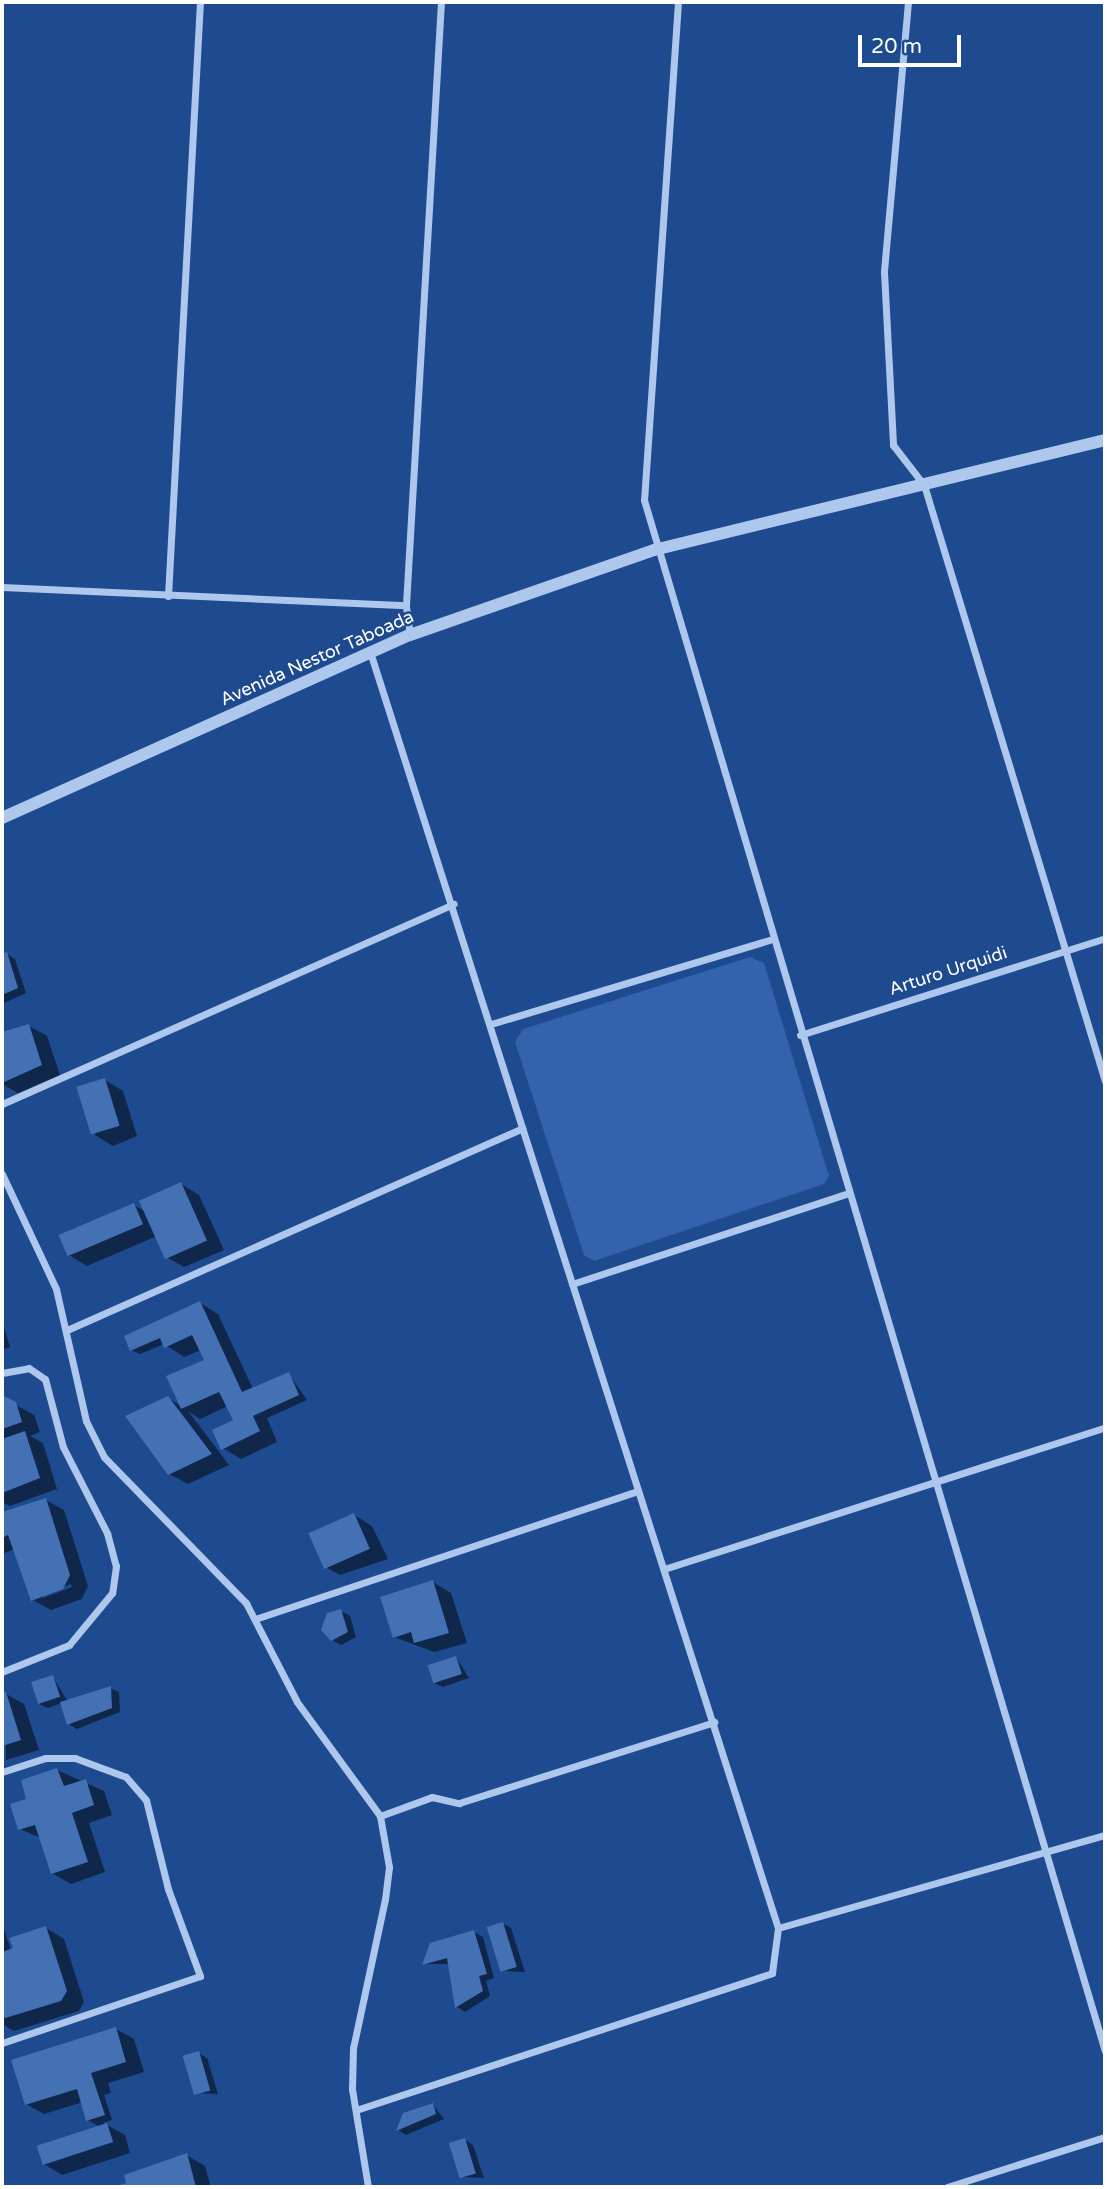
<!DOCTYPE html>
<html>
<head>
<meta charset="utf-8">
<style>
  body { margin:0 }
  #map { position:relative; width:1107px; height:2189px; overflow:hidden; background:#1e4a8f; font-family:"Varela Round",sans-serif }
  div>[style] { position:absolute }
  .green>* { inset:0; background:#3263ac }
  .shadow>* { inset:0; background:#0007 }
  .building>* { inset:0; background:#4371b4; transform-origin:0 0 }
  .minor>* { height:7px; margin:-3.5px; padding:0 3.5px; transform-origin:3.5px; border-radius:3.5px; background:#adc7ed }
  .tertiary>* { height:12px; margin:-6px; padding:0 6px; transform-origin:6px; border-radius:6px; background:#adc7ed }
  span { translate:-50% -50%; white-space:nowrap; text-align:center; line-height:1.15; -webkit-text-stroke:5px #1e4a8f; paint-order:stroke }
  .street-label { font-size:18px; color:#fff }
  .frame { position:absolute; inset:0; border:4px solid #fff; pointer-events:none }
  .scale { position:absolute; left:858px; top:35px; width:103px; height:32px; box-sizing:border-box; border:4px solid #fff; border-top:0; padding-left:9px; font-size:21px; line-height:24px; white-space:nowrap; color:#fff; -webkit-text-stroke:5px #1e4a8f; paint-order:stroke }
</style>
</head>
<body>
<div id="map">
  <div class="green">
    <div style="clip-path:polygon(750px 957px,764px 963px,829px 1176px,824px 1184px,594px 1261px,584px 1255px,515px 1042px,523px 1029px)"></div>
  </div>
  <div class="shadow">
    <div style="clip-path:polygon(7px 954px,15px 959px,26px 993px,2px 1004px)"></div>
    <div style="clip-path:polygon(29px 1026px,47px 1036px,60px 1075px,18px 1093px,2px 1084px,2px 1034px)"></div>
    <div style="clip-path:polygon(105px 1080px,123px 1091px,137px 1136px,113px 1146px,95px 1135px)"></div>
    <div style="clip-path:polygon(181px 1184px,199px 1195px,224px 1250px,184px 1267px,166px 1257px,157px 1236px,87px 1266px,69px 1255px,134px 1205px,146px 1212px)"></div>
    <div style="clip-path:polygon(200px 1303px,218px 1314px,253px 1389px,289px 1374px,307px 1400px,267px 1418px,277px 1442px,241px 1459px,223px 1448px,235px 1420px,228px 1406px,200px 1419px,188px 1411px,229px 1465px,188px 1484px,169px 1474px,168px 1398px,181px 1406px,206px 1361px,201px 1350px,184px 1357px,164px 1344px,140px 1354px,131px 1350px)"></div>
    <div style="clip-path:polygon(2px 1320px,10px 1347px,2px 1350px)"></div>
    <div style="clip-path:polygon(2px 1397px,34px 1415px,40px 1432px,30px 1436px,43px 1443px,57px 1489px,10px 1506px,2px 1502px)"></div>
    <div style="clip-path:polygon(evenodd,46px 1500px,64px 1510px,88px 1586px,82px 1599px,51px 1610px,33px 1600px,15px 1549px,2px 1554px,2px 1514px,46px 1500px,71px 1584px,72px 1587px,43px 1598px,43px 1594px,71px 1584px)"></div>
    <div style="clip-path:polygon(354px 1515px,372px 1526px,388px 1559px,340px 1575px,322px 1565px)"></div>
    <div style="clip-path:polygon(433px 1582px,451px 1593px,467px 1643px,434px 1652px,394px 1637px)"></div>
    <div style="clip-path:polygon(341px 1611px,350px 1616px,356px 1637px,341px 1645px,332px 1640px)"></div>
    <div style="clip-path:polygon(456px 1657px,469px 1678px,443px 1687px,434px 1683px)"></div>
    <div style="clip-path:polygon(53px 1677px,68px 1702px,110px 1688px,119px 1692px,120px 1712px,77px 1729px,68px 1724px,62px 1703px,48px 1708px,39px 1704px)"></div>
    <div style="clip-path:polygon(6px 1694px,24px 1704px,39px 1750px,6px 1760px)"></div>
    <div style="clip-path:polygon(57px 1770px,104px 1791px,112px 1815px,89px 1823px,105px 1872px,71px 1884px,52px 1873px,41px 1838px,20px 1829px,28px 1800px)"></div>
    <div style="clip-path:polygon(2px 1923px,11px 1951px,46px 1928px,64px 1939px,84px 2002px,79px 2011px,14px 2031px,2px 2024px)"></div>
    <div style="clip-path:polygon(502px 1923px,511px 1928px,525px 1972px,502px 1971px)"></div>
    <div style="clip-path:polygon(474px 1932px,483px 1937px,494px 1978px,486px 1981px,490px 1996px,465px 2012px,457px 2007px,449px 1964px,425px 1964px)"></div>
    <div style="clip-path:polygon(116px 2029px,134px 2039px,144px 2072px,108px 2083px,111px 2093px,104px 2095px,112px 2120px,103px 2123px,125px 2135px,130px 2153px,62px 2175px,44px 2164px,100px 2127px,88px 2120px,83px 2102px,44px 2114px,26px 2104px)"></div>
    <div style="clip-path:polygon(198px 2053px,207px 2058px,218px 2094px,195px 2093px)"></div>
    <div style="clip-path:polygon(433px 2105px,444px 2119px,406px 2135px,398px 2130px,404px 2115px)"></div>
    <div style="clip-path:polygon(465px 2140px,473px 2145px,484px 2178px,462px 2177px)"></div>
    <div style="clip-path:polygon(186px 2155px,205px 2166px,211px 2187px,117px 2187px)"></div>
  </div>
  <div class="building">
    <div style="clip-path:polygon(7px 952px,18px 988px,2px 995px,2px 954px)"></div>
    <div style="clip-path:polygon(29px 1024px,42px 1065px,2px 1083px,2px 1032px)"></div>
    <div style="left:105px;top:1078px;width:50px;height:30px;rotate:73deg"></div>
    <div style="left:181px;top:1182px;width:64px;height:46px;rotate:66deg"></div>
    <div style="left:134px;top:1203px;width:23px;height:82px;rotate:67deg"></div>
    <div style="clip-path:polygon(200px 1301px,242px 1392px,289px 1372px,299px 1395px,253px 1416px,260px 1431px,221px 1450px,212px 1430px,233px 1420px,219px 1392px,181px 1409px,166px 1376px,204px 1360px,192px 1335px,164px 1348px,160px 1338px,130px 1351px,124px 1336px)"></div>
    <div style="clip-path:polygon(2px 1395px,16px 1402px,22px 1422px,2px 1429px)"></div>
    <div style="clip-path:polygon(168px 1396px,212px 1454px,168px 1475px,125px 1416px)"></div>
    <div style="clip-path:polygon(25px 1431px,40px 1478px,2px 1493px,2px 1439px)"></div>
    <div style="clip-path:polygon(46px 1498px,70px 1575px,63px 1589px,31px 1601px,8px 1535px,2px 1538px,2px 1512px)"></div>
    <div style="left:354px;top:1513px;width:39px;height:50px;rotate:66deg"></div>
    <div style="clip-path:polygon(433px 1580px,449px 1633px,414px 1643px,411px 1632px,393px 1638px,380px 1597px)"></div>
    <div style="clip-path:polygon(341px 1609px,348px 1632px,331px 1641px,321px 1630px,327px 1613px)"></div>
    <div style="left:456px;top:1656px;width:19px;height:30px;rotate:72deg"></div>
    <div style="left:53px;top:1675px;width:23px;height:23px;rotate:72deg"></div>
    <div style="clip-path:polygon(111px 1686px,112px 1708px,67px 1725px,60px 1702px)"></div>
    <div style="clip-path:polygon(6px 1692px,21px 1740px,2px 1746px,2px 1693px)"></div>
    <div style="clip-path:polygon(57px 1768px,64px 1786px,86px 1779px,94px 1805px,72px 1813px,88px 1862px,51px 1874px,35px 1825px,18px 1830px,10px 1804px,26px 1799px,21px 1780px)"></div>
    <div style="left:503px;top:1922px;width:47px;height:17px;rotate:73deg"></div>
    <div style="clip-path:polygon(46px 1926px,67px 1991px,61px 2001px,2px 2019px,2px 1952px,13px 1948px,9px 1938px)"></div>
    <div style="clip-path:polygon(474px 1930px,487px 1974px,479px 1976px,483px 1991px,455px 2008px,447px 1958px,422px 1965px,430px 1943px)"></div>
    <div style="clip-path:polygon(116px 2027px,126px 2062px,91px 2073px,105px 2115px,86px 2121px,77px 2089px,25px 2105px,11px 2060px)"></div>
    <div style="left:199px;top:2051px;width:41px;height:17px;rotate:74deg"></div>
    <div style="clip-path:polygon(433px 2103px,436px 2114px,396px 2131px,403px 2113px)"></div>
    <div style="left:107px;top:2123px;width:20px;height:74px;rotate:72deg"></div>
    <div style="left:465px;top:2138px;width:37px;height:17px;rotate:73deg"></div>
    <div style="clip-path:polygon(187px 2153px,196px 2187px,113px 2187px,126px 2183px,124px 2175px)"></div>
  </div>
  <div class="minor">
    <div style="left:678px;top:2px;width:499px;rotate:93.9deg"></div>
    <div style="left:644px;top:500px;width:1618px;rotate:73.45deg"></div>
    <div style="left:908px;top:2px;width:271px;rotate:95.1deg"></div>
    <div style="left:884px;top:272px;width:173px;rotate:87deg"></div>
    <div style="left:893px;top:445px;width:51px;rotate:52.2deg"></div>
    <div style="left:924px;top:485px;width:623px;rotate:73.11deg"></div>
    <div style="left:2px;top:587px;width:404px;rotate:2.6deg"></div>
    <div style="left:168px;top:596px;width:595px;rotate:-86.92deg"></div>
    <div style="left:410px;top:635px;width:30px;rotate:-98deg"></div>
    <div style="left:406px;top:605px;width:604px;rotate:-86.68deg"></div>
    <div style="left:491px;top:1024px;width:295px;rotate:-16.8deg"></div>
    <div style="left:800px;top:1035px;width:320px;rotate:-17.6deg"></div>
    <div style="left:2px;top:1104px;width:494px;rotate:-23.9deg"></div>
    <div style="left:2px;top:1174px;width:127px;rotate:64.8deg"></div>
    <div style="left:56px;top:1289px;width:135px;rotate:77.2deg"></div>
    <div style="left:86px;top:1421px;width:40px;rotate:63.4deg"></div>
    <div style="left:104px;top:1457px;width:204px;rotate:45.8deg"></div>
    <div style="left:246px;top:1603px;width:111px;rotate:62.7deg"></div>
    <div style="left:297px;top:1702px;width:141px;rotate:53.9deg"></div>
    <div style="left:380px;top:1816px;width:52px;rotate:80deg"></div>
    <div style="left:389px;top:1867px;width:32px;rotate:97deg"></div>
    <div style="left:385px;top:1899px;width:152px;rotate:102.1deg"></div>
    <div style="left:353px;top:2048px;width:41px;rotate:91.4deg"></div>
    <div style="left:352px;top:2089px;width:99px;rotate:80.7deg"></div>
    <div style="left:572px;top:1284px;width:291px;rotate:-18.2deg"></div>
    <div style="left:67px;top:1330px;width:498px;rotate:-23.9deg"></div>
    <div style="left:2px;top:1373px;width:27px;rotate:-10deg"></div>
    <div style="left:29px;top:1368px;width:19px;rotate:35deg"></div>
    <div style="left:45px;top:1379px;width:70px;rotate:75.2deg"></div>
    <div style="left:63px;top:1447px;width:97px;rotate:62.9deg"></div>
    <div style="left:107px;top:1533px;width:34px;rotate:75deg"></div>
    <div style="left:116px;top:1566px;width:27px;rotate:98deg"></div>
    <div style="left:112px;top:1593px;width:67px;rotate:129.6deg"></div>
    <div style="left:69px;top:1645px;width:72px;rotate:158.1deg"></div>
    <div style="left:664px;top:1569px;width:463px;rotate:-17.8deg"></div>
    <div style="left:255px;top:1619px;width:404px;rotate:-18.5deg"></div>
    <div style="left:2px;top:1772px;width:45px;rotate:-18deg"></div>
    <div style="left:45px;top:1758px;width:30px"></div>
    <div style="left:75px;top:1758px;width:54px;rotate:20.4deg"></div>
    <div style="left:126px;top:1777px;width:30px;rotate:49deg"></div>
    <div style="left:146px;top:1800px;width:92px;rotate:76.1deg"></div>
    <div style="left:168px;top:1889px;width:93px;rotate:69.8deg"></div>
    <div style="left:200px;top:1976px;width:209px;rotate:161.3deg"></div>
    <div style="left:380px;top:1816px;width:55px;rotate:-20.1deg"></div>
    <div style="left:432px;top:1797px;width:28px;rotate:13deg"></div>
    <div style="left:459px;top:1803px;width:268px;rotate:-17.6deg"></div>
    <div style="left:778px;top:1928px;width:340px;rotate:-15.9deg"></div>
    <div style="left:356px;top:2110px;width:438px;rotate:-18.2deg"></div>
    <div style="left:772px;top:1973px;width:45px;rotate:-82.4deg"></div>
    <div style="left:778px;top:1928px;width:1340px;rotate:-107.73deg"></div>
    <div style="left:947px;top:2187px;width:166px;rotate:-17.6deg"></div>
  </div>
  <div class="tertiary">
    <div style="left:2px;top:818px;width:447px;rotate:-24.2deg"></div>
    <div style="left:410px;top:635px;width:258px;rotate:-19.2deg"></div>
    <div style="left:654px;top:550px;width:464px;rotate:-13.7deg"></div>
  </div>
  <div class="street-label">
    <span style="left:317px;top:658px;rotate:-24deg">Avenida Nestor Taboada</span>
    <span style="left:948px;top:971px;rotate:-18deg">Arturo Urquidi</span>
  </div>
  <div class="frame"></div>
  <div class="scale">20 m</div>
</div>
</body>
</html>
